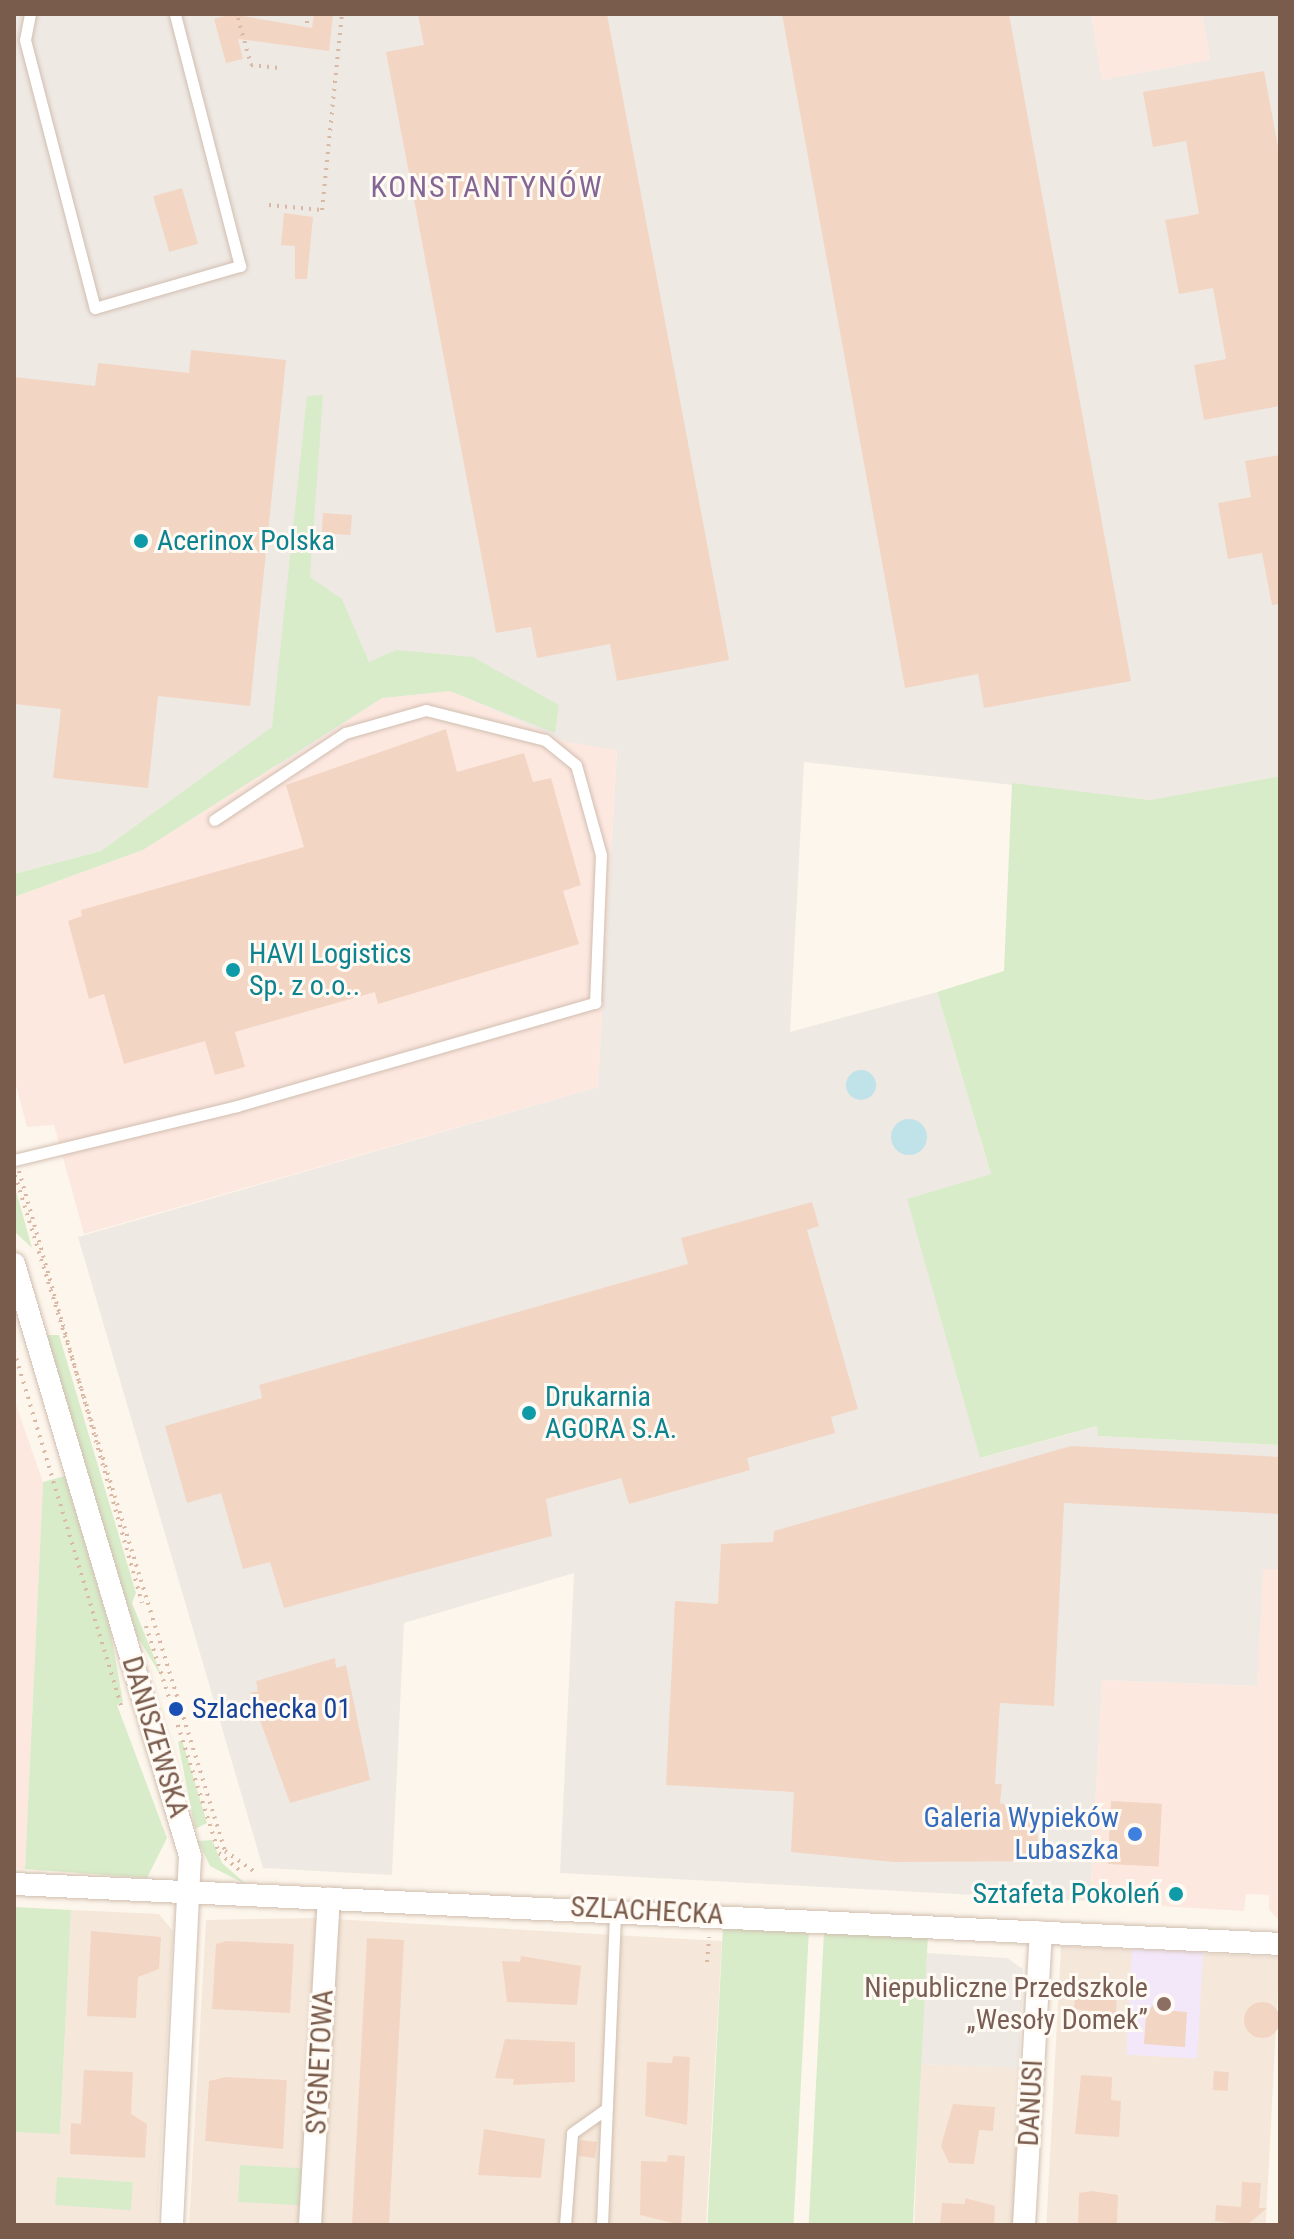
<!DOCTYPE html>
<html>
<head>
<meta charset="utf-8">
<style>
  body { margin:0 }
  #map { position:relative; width:1294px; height:2239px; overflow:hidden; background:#fdf6ec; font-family:"Roboto Condensed",sans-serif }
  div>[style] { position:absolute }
  .residential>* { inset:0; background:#f5e8da; transform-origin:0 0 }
  .commercial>* { inset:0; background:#fde8e0 }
  .industrial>* { inset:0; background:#efe9e4 }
  .education>* { inset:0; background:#f3e8fa; transform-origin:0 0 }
  .green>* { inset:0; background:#d8ecc9; transform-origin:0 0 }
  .water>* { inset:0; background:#bfe3e8 }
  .round { border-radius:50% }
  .building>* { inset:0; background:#f3d5c3; transform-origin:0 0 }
  .path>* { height:4px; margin-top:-2px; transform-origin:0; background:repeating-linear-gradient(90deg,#d9b8a5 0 2px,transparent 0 8px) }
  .roads { filter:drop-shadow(0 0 2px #d1beb0) drop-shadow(0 0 2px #d1beb0) }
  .lane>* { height:11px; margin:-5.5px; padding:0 5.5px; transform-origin:5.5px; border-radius:5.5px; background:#fff }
  .street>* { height:22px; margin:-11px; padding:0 11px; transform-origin:11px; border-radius:11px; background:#fff }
  .dots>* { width:22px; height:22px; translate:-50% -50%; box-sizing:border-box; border:4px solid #fffaf3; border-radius:50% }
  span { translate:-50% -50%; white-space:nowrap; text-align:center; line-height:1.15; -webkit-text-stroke:6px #fffaf3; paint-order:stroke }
  .culture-label { font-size:28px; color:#0d838f }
  .left { translate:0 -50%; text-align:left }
  .right { translate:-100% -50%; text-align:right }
  .transit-label { font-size:28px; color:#164399 }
  .street-label { font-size:28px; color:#7a5c4d }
  .shop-label { font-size:28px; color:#366cbe }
  .education-label { font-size:28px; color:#785e54 }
  .neighbourhood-label { font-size:30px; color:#846695; letter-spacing:2px }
  .frame { position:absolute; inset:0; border:16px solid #7a5c4d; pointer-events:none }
</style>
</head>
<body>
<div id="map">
  <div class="residential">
    <div style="clip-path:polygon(71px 1910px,159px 1914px,173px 1931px,157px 2225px,14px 2225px,14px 2132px,60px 2133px)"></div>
    <div style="clip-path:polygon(315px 1918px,722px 1941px,706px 2225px,189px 2225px,206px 1920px)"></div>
    <div style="left:1061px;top:1946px;width:219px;height:279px;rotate:3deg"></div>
    <div style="left:920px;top:2064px;width:99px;height:161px;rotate:2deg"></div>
  </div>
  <div class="commercial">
    <div style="clip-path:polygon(1091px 14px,1202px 14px,1210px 60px,1102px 80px)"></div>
    <div style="clip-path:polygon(450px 691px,567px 742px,617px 749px,598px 1087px,84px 1234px,54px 1125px,27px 1127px,14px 1078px,14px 897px,143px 850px,382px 698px)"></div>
    <div style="clip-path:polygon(14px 1399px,43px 1482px,25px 1869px,14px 1868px)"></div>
    <div style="clip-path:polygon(1263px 1568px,1280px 1569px,1280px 1921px,1269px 1910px,1269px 1895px,1246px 1894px,1244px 1911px,1090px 1902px,1102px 1680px,1256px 1686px)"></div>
  </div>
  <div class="industrial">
    <div style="clip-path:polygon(14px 14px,1091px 14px,1102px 80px,1210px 60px,1202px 14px,1280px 14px,1280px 776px,1150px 800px,804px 762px,790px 1032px,937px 992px,991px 1174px,908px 1199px,981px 1458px,1098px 1426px,1098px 1436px,1280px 1445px,1280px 1569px,1263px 1569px,1257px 1686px,1102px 1680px,1090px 1901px,560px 1873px,574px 1573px,404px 1623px,392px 1875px,263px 1868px,78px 1237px,598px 1087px,617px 750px,567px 742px,450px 691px,382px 698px,282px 764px,186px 794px,101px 851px,14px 874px)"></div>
    <div style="clip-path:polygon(927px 1953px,1007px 1958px,1023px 1969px,1019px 2068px,920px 2064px)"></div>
  </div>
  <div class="education">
    <div style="left:1132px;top:1948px;width:71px;height:107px;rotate:3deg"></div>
  </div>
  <div class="green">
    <div style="clip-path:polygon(323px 395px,310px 577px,342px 599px,369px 662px,396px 650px,473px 657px,559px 705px,555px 733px,450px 691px,382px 698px,143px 850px,14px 897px,14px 874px,101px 851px,272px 727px,307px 396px)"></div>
    <div style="clip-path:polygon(1280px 776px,1280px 1445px,1098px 1436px,1097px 1426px,980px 1458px,907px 1199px,991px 1174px,937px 992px,1004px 971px,1012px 783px,1150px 800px)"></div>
    <div style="clip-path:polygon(14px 1184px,32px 1248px,14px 1231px)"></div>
    <div style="clip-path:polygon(45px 1335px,59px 1335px,136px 1593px,132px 1603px,163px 1679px,137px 1636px)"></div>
    <div style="clip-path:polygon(65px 1476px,110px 1628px,123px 1702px,117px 1705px,167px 1838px,147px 1878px,25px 1869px,43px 1482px)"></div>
    <div style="clip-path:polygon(182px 1740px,207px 1823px,195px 1829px,178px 1742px)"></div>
    <div style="clip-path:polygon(212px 1840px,222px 1863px,247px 1885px,210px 1866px,198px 1841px)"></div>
    <div style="clip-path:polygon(14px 1907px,71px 1910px,60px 2134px,14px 2132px)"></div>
    <div style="left:723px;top:1927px;width:86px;height:298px;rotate:3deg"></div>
    <div style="left:824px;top:1932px;width:104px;height:292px;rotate:3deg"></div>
    <div style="left:240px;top:2165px;width:62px;height:37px;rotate:3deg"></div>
    <div style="left:57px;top:2177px;width:76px;height:28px;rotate:4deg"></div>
  </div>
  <div class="water">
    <div class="round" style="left:846px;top:1070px;width:30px;height:30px"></div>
    <div class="round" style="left:891px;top:1119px;width:36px;height:36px"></div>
  </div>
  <div class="building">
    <div style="clip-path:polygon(231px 14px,312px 28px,314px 14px,333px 14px,329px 51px,238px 39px,243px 59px,226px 63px,214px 19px)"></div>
    <div style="clip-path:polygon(418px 14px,607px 14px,729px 660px,617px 681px,610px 644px,537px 658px,531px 627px,496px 633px,386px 52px,424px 45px)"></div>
    <div style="clip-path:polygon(782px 14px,1009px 14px,1131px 681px,984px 708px,978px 674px,905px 688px)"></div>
    <div style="clip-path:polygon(1264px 71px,1280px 158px,1280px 406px,1204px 420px,1194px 365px,1226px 359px,1213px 288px,1179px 294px,1165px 220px,1199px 214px,1186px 141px,1153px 147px,1143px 92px)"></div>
    <div style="left:182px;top:188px;width:58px;height:30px;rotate:74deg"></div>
    <div style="clip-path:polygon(284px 213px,313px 217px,307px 279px,295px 279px,295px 246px,281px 245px)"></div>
    <div style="clip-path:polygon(191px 350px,286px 360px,250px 706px,158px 696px,148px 788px,53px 778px,61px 709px,14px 704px,14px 377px,95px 386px,98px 363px,189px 373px)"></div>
    <div style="clip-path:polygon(1280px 455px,1280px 604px,1272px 605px,1262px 553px,1228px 559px,1218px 503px,1251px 497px,1245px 461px)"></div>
    <div style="left:323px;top:513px;width:29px;height:20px;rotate:4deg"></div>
    <div style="clip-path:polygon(446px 729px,457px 772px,524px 753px,533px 782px,551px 778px,581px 885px,563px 891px,579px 944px,378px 1004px,375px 992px,235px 1032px,245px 1067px,215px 1075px,205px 1041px,124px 1064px,104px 994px,89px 999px,68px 921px,82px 916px,81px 910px,304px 847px,286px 785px)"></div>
    <div style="clip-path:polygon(812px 1202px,819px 1226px,807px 1230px,858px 1409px,831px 1417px,835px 1433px,747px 1458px,750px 1470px,629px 1504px,621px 1478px,546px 1499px,552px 1536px,284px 1608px,270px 1562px,243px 1569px,221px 1493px,187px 1503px,165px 1426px,262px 1398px,259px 1385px,688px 1264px,681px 1238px)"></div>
    <div style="clip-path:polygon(1071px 1446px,1280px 1457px,1280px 1514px,1064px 1503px,1054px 1706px,1000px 1703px,995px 1784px,1002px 1784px,1000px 1803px,1035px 1814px,1040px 1861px,894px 1862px,791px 1852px,794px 1792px,666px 1785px,675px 1601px,718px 1604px,721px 1544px,773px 1542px,774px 1531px)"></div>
    <div style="clip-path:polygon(335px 1658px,336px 1668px,346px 1665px,370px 1780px,290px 1803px,250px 1693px,258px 1691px,256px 1681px)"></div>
    <div style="left:1111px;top:1801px;width:51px;height:63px;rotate:3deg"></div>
    <div style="clip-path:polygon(91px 1931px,161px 1937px,159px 1969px,138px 1977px,136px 2018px,87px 2016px)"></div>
    <div style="left:367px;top:1938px;width:37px;height:287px;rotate:3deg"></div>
    <div style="clip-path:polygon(226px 1941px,294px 1944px,290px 2013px,212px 2009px,216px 1944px)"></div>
    <div style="clip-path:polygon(521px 1956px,581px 1966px,577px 2005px,507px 2002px,502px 1961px,520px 1962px)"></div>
    <div style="clip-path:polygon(1104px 1985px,1117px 1986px,1116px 2014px,1074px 2009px,1076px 1986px)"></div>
    <div style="clip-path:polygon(1158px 1999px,1162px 2010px,1187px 2012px,1185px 2047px,1144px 2044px,1146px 2014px)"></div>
    <div class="round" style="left:1244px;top:2002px;width:36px;height:36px"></div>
    <div style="clip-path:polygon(505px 2039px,575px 2042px,575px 2082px,513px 2085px,514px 2079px,495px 2078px)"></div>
    <div style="clip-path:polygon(673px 2056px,690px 2057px,687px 2125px,645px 2116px,647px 2062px,672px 2063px)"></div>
    <div style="clip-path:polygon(84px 2070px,133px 2072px,131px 2114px,147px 2124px,145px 2158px,70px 2154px,71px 2123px,81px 2124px)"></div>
    <div style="left:1214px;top:2071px;width:15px;height:19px;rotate:4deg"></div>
    <div style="clip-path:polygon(1081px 2075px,1112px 2077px,1111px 2100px,1121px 2101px,1119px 2137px,1075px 2134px)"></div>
    <div style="clip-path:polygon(226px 2077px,287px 2080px,283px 2149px,205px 2141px,209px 2081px)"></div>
    <div style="clip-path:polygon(953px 2104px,995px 2107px,993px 2131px,979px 2130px,974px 2164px,949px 2163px,941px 2146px)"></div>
    <div style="clip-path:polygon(484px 2129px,545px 2139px,541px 2178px,478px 2175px)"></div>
    <div style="left:580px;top:2140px;width:17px;height:16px;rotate:7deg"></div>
    <div style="clip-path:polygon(668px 2155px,685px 2156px,681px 2225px,640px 2215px,641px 2161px,667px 2162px)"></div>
    <div style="clip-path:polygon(1242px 2182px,1261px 2183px,1259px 2208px,1267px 2208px,1247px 2225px,1215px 2221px,1216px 2205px,1241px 2207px)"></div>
    <div style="clip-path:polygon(1091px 2191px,1118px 2195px,1117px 2225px,1078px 2225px,1079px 2193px)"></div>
    <div style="clip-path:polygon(965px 2198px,995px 2206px,994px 2225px,940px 2225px,942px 2203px,965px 2204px)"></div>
  </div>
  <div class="path">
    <div style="left:221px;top:14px;width:1px"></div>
    <div style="left:237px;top:14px;width:14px"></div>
    <div style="left:238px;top:18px;width:49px;rotate:74.5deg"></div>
    <div style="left:251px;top:65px;width:28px;rotate:6deg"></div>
    <div style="left:307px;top:23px;width:9px;rotate:-90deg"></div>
    <div style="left:269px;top:205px;width:53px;rotate:5.4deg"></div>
    <div style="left:322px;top:210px;width:197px;rotate:-84.2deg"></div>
    <div style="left:19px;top:1171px;width:449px;rotate:74.1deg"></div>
    <div style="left:15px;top:1175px;width:708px;rotate:72.74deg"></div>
    <div style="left:225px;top:1851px;width:38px;rotate:35deg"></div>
    <div style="left:14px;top:1351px;width:370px;rotate:73.2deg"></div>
    <div style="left:146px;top:1626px;width:238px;rotate:72.2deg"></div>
    <div style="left:219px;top:1853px;width:31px;rotate:40deg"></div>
    <div style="left:707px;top:1962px;width:25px;rotate:-85deg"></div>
  </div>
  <div class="roads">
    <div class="lane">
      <div style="left:30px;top:14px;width:26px;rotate:101deg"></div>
      <div style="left:25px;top:40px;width:277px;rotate:75.4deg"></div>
      <div style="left:95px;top:308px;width:151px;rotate:-16.2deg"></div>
      <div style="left:240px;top:266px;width:260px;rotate:-104.5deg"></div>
      <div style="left:14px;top:1160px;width:229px;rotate:-13.6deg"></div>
      <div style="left:237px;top:1106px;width:373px;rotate:-16.1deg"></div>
      <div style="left:595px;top:1003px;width:148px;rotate:-87.7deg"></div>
      <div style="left:601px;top:855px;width:93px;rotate:-105.5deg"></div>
      <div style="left:576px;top:765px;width:40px;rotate:-141deg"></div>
      <div style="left:545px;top:740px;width:123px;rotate:-165.9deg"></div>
      <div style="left:426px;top:710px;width:84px;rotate:164.1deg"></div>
      <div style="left:345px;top:733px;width:157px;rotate:146.4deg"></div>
      <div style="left:565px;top:2225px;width:92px;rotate:-85.6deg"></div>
      <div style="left:572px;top:2133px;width:42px;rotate:-35.2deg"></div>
      <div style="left:602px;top:2225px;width:315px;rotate:-87.6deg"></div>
    </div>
    <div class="street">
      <div style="left:14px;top:1264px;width:618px;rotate:73.44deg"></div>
      <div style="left:190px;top:1856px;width:369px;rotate:92.8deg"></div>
      <div style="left:14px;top:1884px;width:1267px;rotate:2.71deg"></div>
      <div style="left:310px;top:2225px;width:327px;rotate:-86.7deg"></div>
      <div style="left:1024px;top:2225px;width:293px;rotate:-86.7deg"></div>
    </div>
  </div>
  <div class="dots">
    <div style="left:141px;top:541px;background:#0f9aa8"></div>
    <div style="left:233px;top:970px;background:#0f9aa8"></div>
    <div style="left:529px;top:1413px;background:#0f9aa8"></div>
    <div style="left:176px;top:1709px;background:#1a4fb4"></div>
    <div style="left:1135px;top:1834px;background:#3f7fe0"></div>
    <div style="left:1176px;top:1894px;background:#0f9aa8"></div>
    <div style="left:1164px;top:2004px;background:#8d6e63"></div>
  </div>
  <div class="culture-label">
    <span class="left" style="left:157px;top:541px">Acerinox Polska</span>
    <span class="left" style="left:249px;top:970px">HAVI Logistics<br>Sp. z o.o..</span>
    <span class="left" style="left:545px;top:1413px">Drukarnia<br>AGORA S.A.</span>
    <span class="right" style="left:1160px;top:1894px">Sztafeta Pokoleń</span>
  </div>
  <div class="transit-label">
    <span class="left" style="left:192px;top:1709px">Szlachecka 01</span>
  </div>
  <div class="street-label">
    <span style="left:155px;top:1737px;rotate:73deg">DANISZEWSKA</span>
    <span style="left:647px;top:1911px;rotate:3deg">SZLACHECKA</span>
    <span style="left:320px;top:2062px;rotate:-87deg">SYGNETOWA</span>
    <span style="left:1031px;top:2103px;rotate:-87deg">DANUSI</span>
  </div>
  <div class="shop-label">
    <span class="right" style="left:1119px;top:1834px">Galeria Wypieków<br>Lubaszka</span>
  </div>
  <div class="education-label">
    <span class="right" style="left:1148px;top:2004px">Niepubliczne Przedszkole<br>„Wesoły Domek”</span>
  </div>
  <div class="neighbourhood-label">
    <span style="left:487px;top:187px">KONSTANTYNÓW</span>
  </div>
  <div class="frame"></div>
</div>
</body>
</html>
